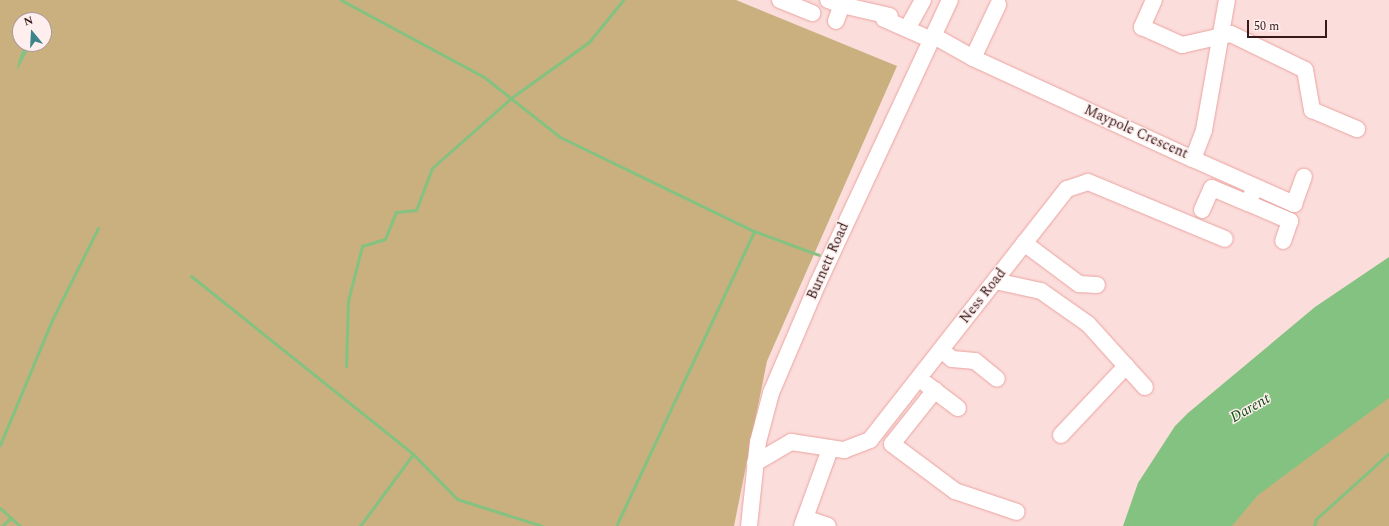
<!DOCTYPE html>
<html>
<head>
<meta charset="utf-8">
<style>
  body { margin:0 }
  #map { position:relative; width:1389px; height:526px; overflow:hidden; background:#fbdddb; font-family:Spectral,serif }
  div>[style] { position:absolute }
  .green>* { inset:0; background:#c9b07e }
  .water>* { inset:0; background:#84c282 }
  .stream>* { height:3px; margin:-1.5px; padding:0 1.5px; transform-origin:1.5px; border-radius:1.5px; background:#84c282 }
  .roads { filter:drop-shadow(0 0 1px #eaa39f) drop-shadow(0 0 1px #eaa39f) }
  .minor>* { height:16px; margin:-8px; padding:0 8px; transform-origin:8px; border-radius:8px; background:#fff }
  span { translate:-50% -50%; white-space:nowrap; text-align:center; line-height:1.15; -webkit-text-stroke:3px #feeeed; paint-order:stroke }
  .street-label { font-size:14px; color:#361b1a }
  .water-label { font-size:15px; color:#094b0d; font-style:italic }
  .north { position:absolute; left:12px; top:12px; width:40px; height:40px; box-sizing:border-box; background:#feeeed; border:1px solid #ae9a99; border-radius:50%; rotate:342deg; font-size:11px; font-weight:700; line-height:16px; text-align:center; color:#361b1a }
  .north::after { content:''; display:block; margin:auto; width:14px; height:18px; background:#3c848a; clip-path:polygon(50% 0,100% 100%,50% 72%,0 100%) }
  .scale { position:absolute; left:1247px; top:20px; width:80px; height:18px; box-sizing:border-box; border:2px solid #361b1a; border-top:0; padding-left:5px; font-size:12px; line-height:14px; white-space:nowrap; color:#361b1a; -webkit-text-stroke:3px #feeeed; paint-order:stroke }
</style>
</head>
<body>
<div id="map">
  <div class="green">
    <div style="clip-path:polygon(evenodd,0 0,736px 0,897px 66px,767px 361px,734px 526px,0 526px,0 0,20px 20px,44px 20px,44px 44px,20px 44px,20px 20px)"></div>
    <div style="clip-path:polygon(1389px 360px,1389px 526px,1189px 526px)"></div>
  </div>
  <div class="water">
    <div style="clip-path:polygon(25px 44px,31px 44px,17px 71px,19px 59px)"></div>
    <div style="clip-path:polygon(1389px 257px,1389px 398px,1258px 495px,1232px 526px,1123px 526px,1138px 483px,1175px 426px,1188px 413px,1315px 307px)"></div>
  </div>
  <div class="stream">
    <div style="left:341px;top:0;width:162px;rotate:28.3deg"></div>
    <div style="left:484px;top:77px;width:97px;rotate:38.3deg"></div>
    <div style="left:560px;top:137px;width:216px;rotate:25.9deg"></div>
    <div style="left:754px;top:231px;width:69px;rotate:20.3deg"></div>
    <div style="left:191px;top:276px;width:285px;rotate:38.7deg"></div>
    <div style="left:413px;top:454px;width:63px;rotate:45.6deg"></div>
    <div style="left:457px;top:499px;width:89px;rotate:17.6deg"></div>
    <div style="left:346px;top:366px;width:65px;rotate:-88.2deg"></div>
    <div style="left:348px;top:301px;width:57px;rotate:-75.7deg"></div>
    <div style="left:362px;top:246px;width:24px;rotate:-17deg"></div>
    <div style="left:385px;top:239px;width:29px;rotate:-68deg"></div>
    <div style="left:396px;top:212px;width:20px;rotate:-6deg"></div>
    <div style="left:416px;top:210px;width:45px;rotate:-69.1deg"></div>
    <div style="left:432px;top:168px;width:106px;rotate:-41.5deg"></div>
    <div style="left:511px;top:98px;width:96px;rotate:-35.7deg"></div>
    <div style="left:589px;top:42px;width:54px;rotate:-51deg"></div>
    <div style="left:0;top:445px;width:135px;rotate:-67.4deg"></div>
    <div style="left:52px;top:320px;width:103px;rotate:-63.4deg"></div>
    <div style="left:0;top:508px;width:27px;rotate:42deg"></div>
    <div style="left:617px;top:524px;width:323px;rotate:-64.9deg"></div>
    <div style="left:2px;top:526px;width:12px;rotate:-42deg"></div>
    <div style="left:360px;top:526px;width:89px;rotate:-53.6deg"></div>
    <div style="left:1314px;top:526px;width:7px;rotate:-74deg"></div>
    <div style="left:1316px;top:519px;width:98px;rotate:-42.1deg"></div>
  </div>
  <div class="roads">
    <div class="minor">
      <div style="left:780px;top:0;width:35px;rotate:22deg"></div>
      <div style="left:828px;top:0;width:15px;rotate:20deg"></div>
      <div style="left:842px;top:5px;width:17px;rotate:111deg"></div>
      <div style="left:1154px;top:0;width:30px;rotate:114deg"></div>
      <div style="left:1142px;top:27px;width:44px;rotate:24.2deg"></div>
      <div style="left:1182px;top:45px;width:50px;rotate:-12.7deg"></div>
      <div style="left:1231px;top:34px;width:82px;rotate:25.9deg"></div>
      <div style="left:1305px;top:70px;width:41px;rotate:80.1deg"></div>
      <div style="left:1312px;top:110px;width:49px;rotate:22.9deg"></div>
      <div style="left:842px;top:5px;width:49px;rotate:12.9deg"></div>
      <div style="left:884px;top:19px;width:52px;rotate:23.6deg"></div>
      <div style="left:907px;top:29px;width:33px;rotate:-61deg"></div>
      <div style="left:934px;top:36px;width:45px;rotate:29.4deg"></div>
      <div style="left:973px;top:58px;width:242px;rotate:24.7deg"></div>
      <div style="left:1193px;top:159px;width:31px;rotate:-69deg"></div>
      <div style="left:1204px;top:130px;width:132px;rotate:-80deg"></div>
      <div style="left:973px;top:58px;width:59px;rotate:-64.7deg"></div>
      <div style="left:1193px;top:159px;width:111px;rotate:24deg"></div>
      <div style="left:1294px;top:204px;width:29px;rotate:-70deg"></div>
      <div style="left:1248px;top:203px;width:46px;rotate:23.2deg"></div>
      <div style="left:1290px;top:221px;width:21px;rotate:109deg"></div>
      <div style="left:1202px;top:210px;width:24px;rotate:-66deg"></div>
      <div style="left:1212px;top:188px;width:39px;rotate:23deg"></div>
      <div style="left:1248px;top:203px;width:17px;rotate:-66deg"></div>
      <div style="left:1024px;top:243px;width:69px;rotate:36.7deg"></div>
      <div style="left:1079px;top:284px;width:18px;rotate:3deg"></div>
      <div style="left:995px;top:281px;width:47px;rotate:12.3deg"></div>
      <div style="left:1041px;top:291px;width:57px;rotate:35.1deg"></div>
      <div style="left:1088px;top:324px;width:85px;rotate:47.9deg"></div>
      <div style="left:941px;top:350px;width:14px;rotate:39deg"></div>
      <div style="left:952px;top:359px;width:23px;rotate:5deg"></div>
      <div style="left:975px;top:361px;width:28px;rotate:39deg"></div>
      <div style="left:926px;top:384px;width:40px;rotate:37deg"></div>
      <div style="left:935px;top:390px;width:69px;rotate:128.5deg"></div>
      <div style="left:892px;top:444px;width:79px;rotate:36.7deg"></div>
      <div style="left:955px;top:491px;width:65px;rotate:18.7deg"></div>
      <div style="left:1061px;top:435px;width:95px;rotate:-46.7deg"></div>
      <div style="left:755px;top:463px;width:42px;rotate:-30.3deg"></div>
      <div style="left:791px;top:442px;width:54px;rotate:8.6deg"></div>
      <div style="left:844px;top:450px;width:28px;rotate:-21deg"></div>
      <div style="left:870px;top:440px;width:319px;rotate:-51.9deg"></div>
      <div style="left:1067px;top:189px;width:22px;rotate:-18deg"></div>
      <div style="left:1088px;top:182px;width:148px;rotate:22.6deg"></div>
      <div style="left:805px;top:518px;width:24px;rotate:19deg"></div>
      <div style="left:749px;top:526px;width:84px;rotate:-83.9deg"></div>
      <div style="left:758px;top:442px;width:51px;rotate:-75.1deg"></div>
      <div style="left:771px;top:393px;width:120px;rotate:-66.9deg"></div>
      <div style="left:818px;top:283px;width:312px;rotate:-65deg"></div>
      <div style="left:802px;top:526px;width:82px;rotate:-70deg"></div>
    </div>
  </div>
  <div class="street-label">
    <span style="left:1136px;top:132px;rotate:24deg">Maypole Crescent</span>
    <span style="left:828px;top:261px;rotate:-66deg">Burnett Road</span>
    <span style="left:983px;top:296px;rotate:-52deg">Ness Road</span>
  </div>
  <div class="water-label">
    <span style="left:1250px;top:408px;rotate:-30deg">Darent</span>
  </div>
  <div class="north">N</div>
  <div class="scale">50 m</div>
</div>
</body>
</html>
